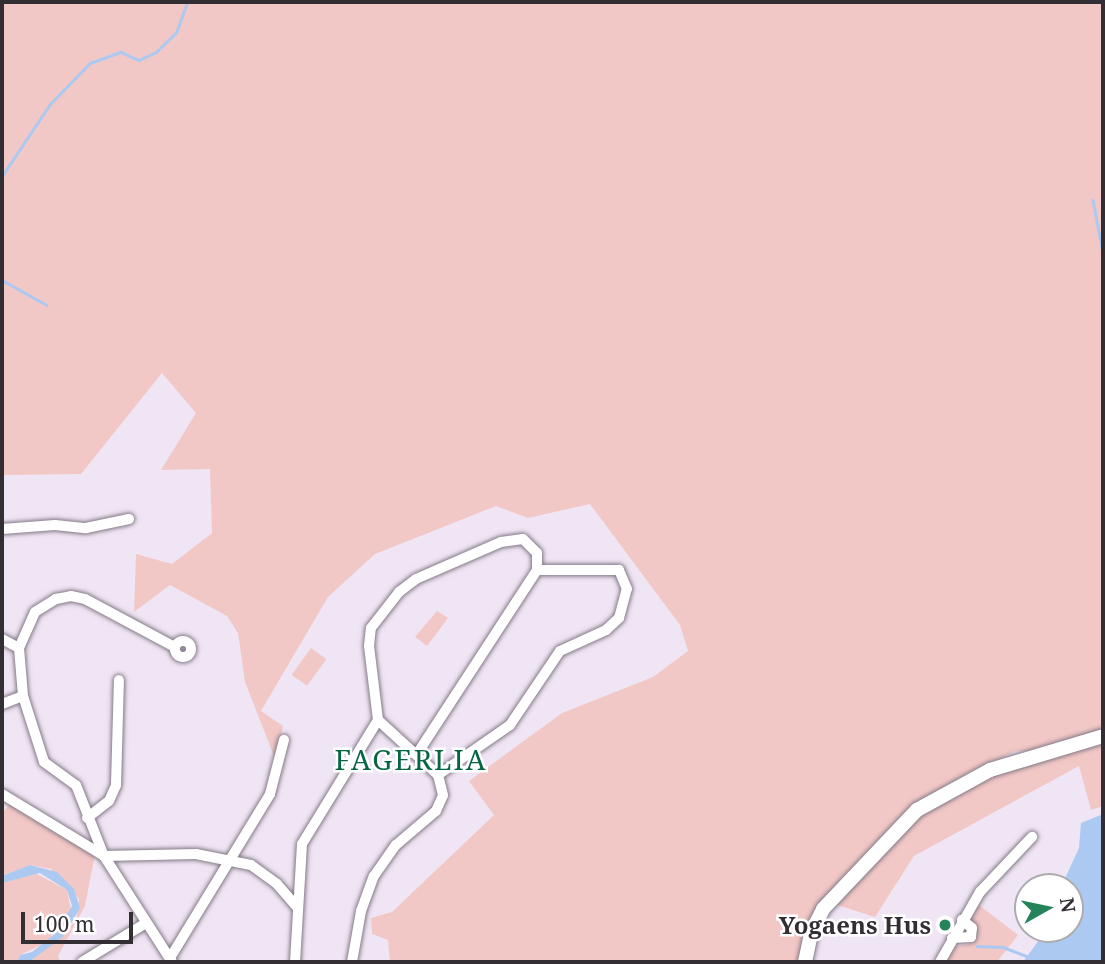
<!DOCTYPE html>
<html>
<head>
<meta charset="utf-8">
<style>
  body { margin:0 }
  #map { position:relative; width:1105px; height:964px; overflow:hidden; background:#f0e5f4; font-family:"Noto Serif",serif }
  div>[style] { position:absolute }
  .green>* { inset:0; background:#f2c8c6; transform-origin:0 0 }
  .water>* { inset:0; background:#accaf1 }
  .stream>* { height:2.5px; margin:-1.25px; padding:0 1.25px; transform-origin:1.25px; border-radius:1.25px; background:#accaf1 }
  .roads { filter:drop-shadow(0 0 2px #847a87) drop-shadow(0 0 2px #847a87) }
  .minor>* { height:10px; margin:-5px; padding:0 5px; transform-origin:5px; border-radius:5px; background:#fff }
  .minor>.ring { margin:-5px; padding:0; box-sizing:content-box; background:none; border:10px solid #fff; border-radius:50% }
  .major>* { height:14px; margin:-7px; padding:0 7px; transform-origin:7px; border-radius:7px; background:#fff }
  .dots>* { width:19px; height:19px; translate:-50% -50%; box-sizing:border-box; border:4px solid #fff; border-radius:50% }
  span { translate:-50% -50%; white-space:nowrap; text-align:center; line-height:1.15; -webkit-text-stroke:5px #fff; paint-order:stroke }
  .poi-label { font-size:24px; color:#332e34; font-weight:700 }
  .right { translate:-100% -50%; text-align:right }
  .quarter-label { font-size:28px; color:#066642; letter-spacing:2px }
  .frame { position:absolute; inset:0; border:4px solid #332e34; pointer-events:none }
  .north { position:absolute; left:1014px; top:873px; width:70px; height:70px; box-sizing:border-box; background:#fff; border:2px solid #adabae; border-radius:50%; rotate:81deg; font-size:19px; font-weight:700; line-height:28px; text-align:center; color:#332e34 }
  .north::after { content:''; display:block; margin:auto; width:24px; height:32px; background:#25835a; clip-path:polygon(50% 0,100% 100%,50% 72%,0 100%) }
  .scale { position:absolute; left:21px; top:912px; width:112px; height:32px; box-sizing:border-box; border:4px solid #332e34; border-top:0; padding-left:9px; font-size:21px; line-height:24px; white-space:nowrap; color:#332e34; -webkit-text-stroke:5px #fff; paint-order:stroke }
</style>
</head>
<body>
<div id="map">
  <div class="green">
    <div style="clip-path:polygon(2px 2px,1103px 2px,1103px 731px,1031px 751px,1015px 751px,959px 780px,823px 900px,801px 962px,390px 962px,388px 940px,372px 934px,371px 918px,392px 912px,494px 815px,469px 781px,562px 713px,653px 677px,688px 651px,680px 625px,590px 504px,528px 518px,496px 506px,375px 554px,328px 597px,261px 711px,283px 726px,276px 761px,245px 682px,238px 633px,227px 616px,170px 585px,134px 612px,136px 554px,172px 564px,212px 533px,210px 469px,161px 470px,196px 413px,162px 373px,81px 474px,2px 475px)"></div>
    <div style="clip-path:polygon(437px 611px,448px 618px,427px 646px,415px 637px)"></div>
    <div style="left:311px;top:648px;width:19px;height:33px;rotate:36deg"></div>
    <div style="clip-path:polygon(1103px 741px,1103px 806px,1091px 810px,1079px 766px,914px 856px,875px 917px,834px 904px,920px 813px,979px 779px)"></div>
    <div style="clip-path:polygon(11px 803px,95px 854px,85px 906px,58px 956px,60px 962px,29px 962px,66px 934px,77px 916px,79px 899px,51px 869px,30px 865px,2px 876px,2px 813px)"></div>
    <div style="clip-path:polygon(35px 873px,67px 890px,71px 910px,47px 942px,20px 955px,17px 962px,2px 962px,2px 883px)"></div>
    <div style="clip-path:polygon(979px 905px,1018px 935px,997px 962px,945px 962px,954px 947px,969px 944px,977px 936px,971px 918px)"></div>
  </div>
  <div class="water">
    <div style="clip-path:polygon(1103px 814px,1103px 962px,1023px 962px,1047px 929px,1070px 929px,1070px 887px,1061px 887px,1079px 848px,1081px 823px)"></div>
    <div style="clip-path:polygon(30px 865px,57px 872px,74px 889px,80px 908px,63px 937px,29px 962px,17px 962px,20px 955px,32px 952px,56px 933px,72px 906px,67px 890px,40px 873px,2px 883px,2px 876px)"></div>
  </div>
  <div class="stream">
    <div style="left:2px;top:176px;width:87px;rotate:-56.3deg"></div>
    <div style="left:50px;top:104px;width:57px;rotate:-45.7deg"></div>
    <div style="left:90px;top:63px;width:33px;rotate:-20deg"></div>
    <div style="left:121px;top:52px;width:20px;rotate:24deg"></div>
    <div style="left:139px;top:60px;width:19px;rotate:-25deg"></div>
    <div style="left:156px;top:52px;width:28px;rotate:-44deg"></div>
    <div style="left:176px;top:33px;width:33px;rotate:-70deg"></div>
    <div style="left:1093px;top:200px;width:54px;rotate:79.3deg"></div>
    <div style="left:2px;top:280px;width:51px;rotate:29.1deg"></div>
    <div style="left:977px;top:946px;width:26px;rotate:2deg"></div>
    <div style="left:1003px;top:947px;width:25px;rotate:21deg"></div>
  </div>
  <div class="roads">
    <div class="minor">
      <div style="left:2px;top:529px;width:53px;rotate:-4.3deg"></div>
      <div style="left:55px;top:525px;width:31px;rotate:6deg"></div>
      <div style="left:86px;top:528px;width:44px;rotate:-11.8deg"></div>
      <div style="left:2px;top:639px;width:19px;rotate:28deg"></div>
      <div style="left:19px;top:648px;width:48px;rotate:85.2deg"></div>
      <div style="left:23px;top:696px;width:69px;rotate:72.3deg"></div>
      <div style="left:44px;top:762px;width:39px;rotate:36deg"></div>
      <div style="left:76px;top:785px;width:76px;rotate:68.5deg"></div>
      <div style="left:104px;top:856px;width:126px;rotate:57.3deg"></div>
      <div class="ring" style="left:175px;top:641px;width:6px;height:6px"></div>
      <div style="left:19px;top:648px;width:39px;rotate:-66deg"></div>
      <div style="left:35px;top:612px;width:25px;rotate:-32deg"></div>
      <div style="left:56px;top:599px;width:15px;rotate:-11deg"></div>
      <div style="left:71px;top:596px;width:14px;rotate:12deg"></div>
      <div style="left:85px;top:599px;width:102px;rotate:28.1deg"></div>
      <div style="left:2px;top:704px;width:22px;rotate:-21deg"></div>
      <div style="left:438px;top:775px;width:88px;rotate:-34.8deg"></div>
      <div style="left:510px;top:725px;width:89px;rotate:-56deg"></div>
      <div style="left:560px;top:651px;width:51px;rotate:-24.5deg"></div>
      <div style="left:606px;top:630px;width:18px;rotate:-43deg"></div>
      <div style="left:619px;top:618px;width:30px;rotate:-75deg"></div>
      <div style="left:627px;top:589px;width:21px;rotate:-113deg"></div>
      <div style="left:619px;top:570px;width:82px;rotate:180deg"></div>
      <div style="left:2px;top:794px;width:119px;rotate:31.3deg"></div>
      <div style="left:104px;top:856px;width:92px;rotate:-1.2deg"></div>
      <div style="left:196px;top:854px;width:56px;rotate:11.3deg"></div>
      <div style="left:251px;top:865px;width:32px;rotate:36deg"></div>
      <div style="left:277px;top:884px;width:30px;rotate:49deg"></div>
      <div style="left:87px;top:818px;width:28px;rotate:-38deg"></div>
      <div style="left:109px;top:801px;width:17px;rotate:-66deg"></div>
      <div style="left:116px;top:785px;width:105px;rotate:-88.4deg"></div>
      <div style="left:952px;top:938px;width:19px;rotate:-3deg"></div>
      <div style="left:971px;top:937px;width:9px;rotate:-84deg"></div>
      <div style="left:972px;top:928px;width:13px;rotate:-141deg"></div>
      <div style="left:170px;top:958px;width:192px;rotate:-58.6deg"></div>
      <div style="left:270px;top:794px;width:56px;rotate:-75.5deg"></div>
      <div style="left:82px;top:962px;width:75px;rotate:-31.4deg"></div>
      <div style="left:295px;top:962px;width:118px;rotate:-86.6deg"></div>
      <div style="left:302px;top:844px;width:145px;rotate:-58.5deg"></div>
      <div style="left:352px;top:962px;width:52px;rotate:-80deg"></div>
      <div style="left:361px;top:911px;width:37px;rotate:-70deg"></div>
      <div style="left:374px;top:876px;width:38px;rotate:-55deg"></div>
      <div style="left:396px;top:845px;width:52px;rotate:-40.4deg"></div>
      <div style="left:436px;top:811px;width:17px;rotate:-66deg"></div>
      <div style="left:443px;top:795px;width:21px;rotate:-104deg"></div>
      <div style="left:438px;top:775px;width:81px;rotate:-137.5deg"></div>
      <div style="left:378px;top:720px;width:75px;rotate:-96.9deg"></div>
      <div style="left:369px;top:646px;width:18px;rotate:-84deg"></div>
      <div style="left:371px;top:628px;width:46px;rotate:-52.1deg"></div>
      <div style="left:399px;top:592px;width:21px;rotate:-37deg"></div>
      <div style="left:416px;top:579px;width:93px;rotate:-23.5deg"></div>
      <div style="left:501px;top:542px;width:22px;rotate:-8deg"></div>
      <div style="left:523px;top:539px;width:20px;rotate:45deg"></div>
      <div style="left:537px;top:553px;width:17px;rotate:90deg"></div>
      <div style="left:537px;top:570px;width:220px;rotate:123.1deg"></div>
      <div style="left:940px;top:962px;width:81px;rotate:-60.3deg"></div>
      <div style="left:980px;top:892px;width:76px;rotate:-46.6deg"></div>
    </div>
    <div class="major">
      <div style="left:805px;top:962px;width:30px;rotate:-78deg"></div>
      <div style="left:811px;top:933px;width:27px;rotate:-63deg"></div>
      <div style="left:823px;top:909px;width:137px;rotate:-46.5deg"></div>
      <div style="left:917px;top:810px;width:83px;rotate:-28.7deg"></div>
      <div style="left:990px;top:770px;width:118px;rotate:-16.7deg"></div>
    </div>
  </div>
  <div class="dots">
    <div style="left:945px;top:925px;background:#25835a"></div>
  </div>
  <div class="poi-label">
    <span class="right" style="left:931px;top:925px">Yogaens Hus</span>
  </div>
  <div class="quarter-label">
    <span style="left:411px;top:759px">FAGERLIA</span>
  </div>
  <div class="frame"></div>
  <div class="north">N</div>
  <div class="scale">100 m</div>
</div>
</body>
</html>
